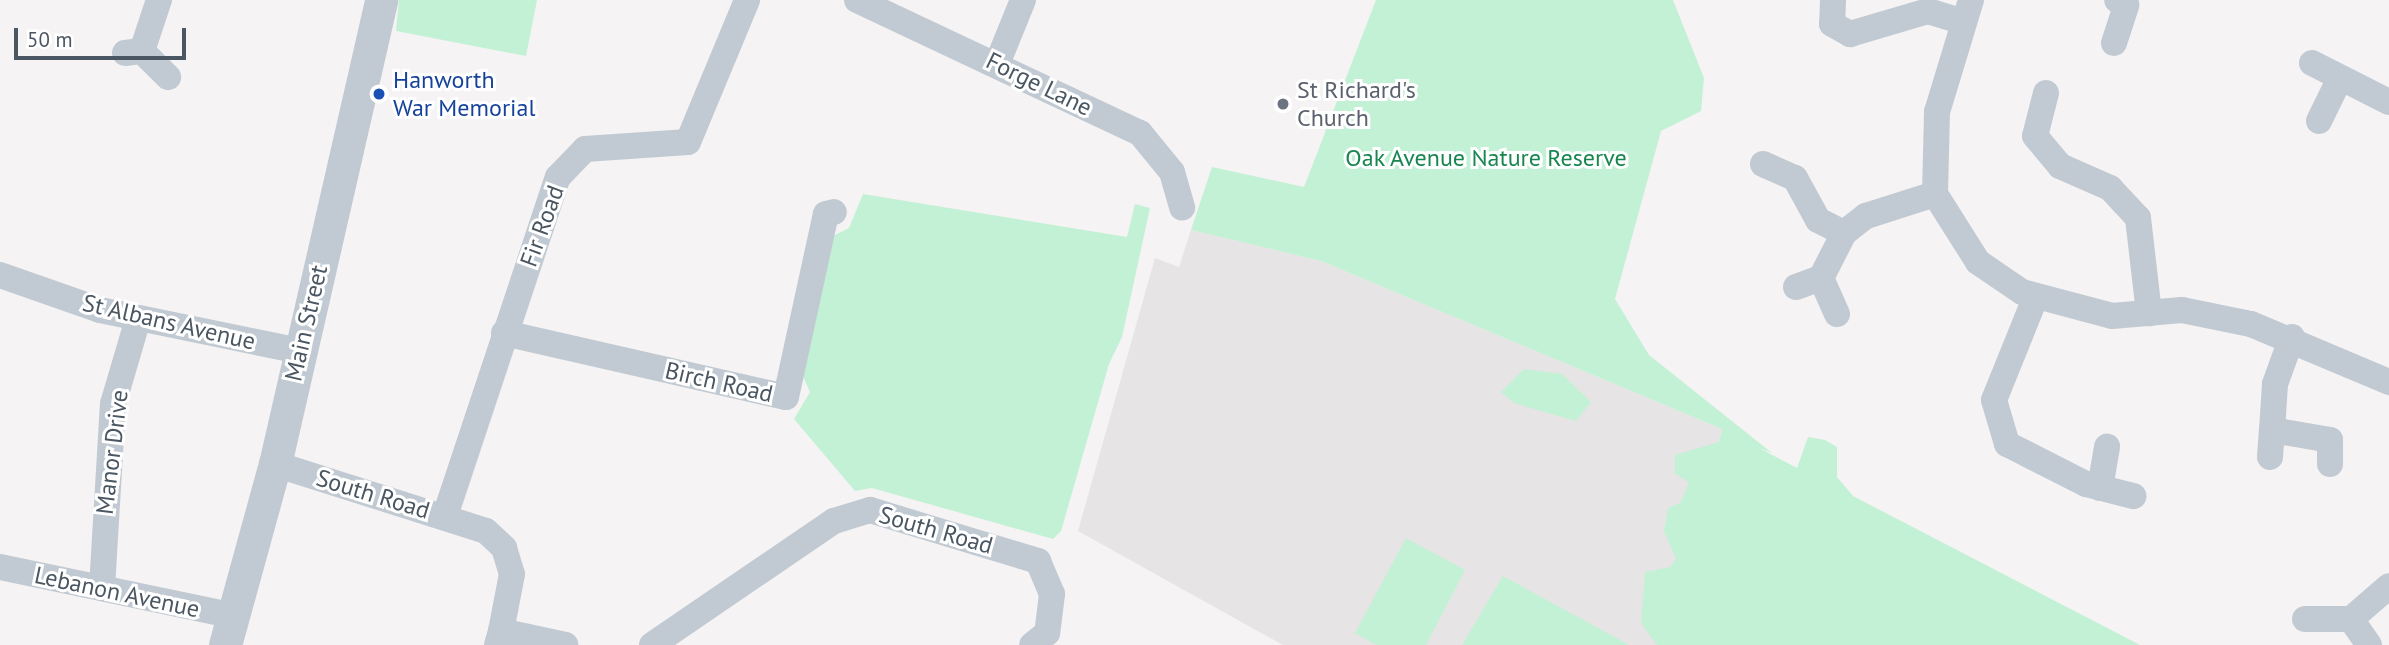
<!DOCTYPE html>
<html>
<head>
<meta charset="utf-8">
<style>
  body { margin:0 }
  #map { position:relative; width:2389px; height:645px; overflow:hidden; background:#f5f3f3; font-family:"PT Sans",sans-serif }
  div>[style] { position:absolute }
  .education>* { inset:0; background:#e6e4e5 }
  .green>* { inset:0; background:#c3f1d5 }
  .minor>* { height:26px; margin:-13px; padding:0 13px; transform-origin:13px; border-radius:13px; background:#c1cad2 }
  .tertiary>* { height:33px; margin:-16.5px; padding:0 16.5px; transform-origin:16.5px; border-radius:16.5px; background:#c1cad2 }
  .dots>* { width:19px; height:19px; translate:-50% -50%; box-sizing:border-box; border:4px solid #fff; border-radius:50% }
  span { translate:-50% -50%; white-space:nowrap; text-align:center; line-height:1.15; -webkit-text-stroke:6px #fff; paint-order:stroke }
  .transit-label { font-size:24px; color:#164399 }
  .left { translate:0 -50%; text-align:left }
  .street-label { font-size:24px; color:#4a5661 }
  .worship-label { font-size:24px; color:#5b616d }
  .park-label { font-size:24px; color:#17864f }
  .scale { position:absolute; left:14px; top:28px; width:172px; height:32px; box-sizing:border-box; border:4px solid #4a5661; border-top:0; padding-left:9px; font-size:21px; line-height:24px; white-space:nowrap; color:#4a5661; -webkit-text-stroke:5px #fff; paint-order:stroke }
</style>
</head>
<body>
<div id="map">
  <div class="education">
    <div style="clip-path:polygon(1191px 230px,1321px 261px,1722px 429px,1673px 645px,1283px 645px,1078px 531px,1155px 258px,1179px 267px)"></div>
  </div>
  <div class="green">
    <div style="clip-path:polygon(399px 0,537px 0,526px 56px,396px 31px)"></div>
    <div style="clip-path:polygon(1376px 0,1673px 0,1704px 78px,1701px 111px,1661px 131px,1615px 299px,1649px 355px,1772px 453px,1759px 448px,1797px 468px,1808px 437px,1825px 440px,1837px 447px,1837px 477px,1853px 496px,2140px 645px,1657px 645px,1641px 623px,1645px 572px,1670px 567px,1676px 559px,1664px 531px,1668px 508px,1680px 503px,1689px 483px,1675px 473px,1675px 455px,1719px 442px,1722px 429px,1321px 261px,1191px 230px,1212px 167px,1304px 187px)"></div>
    <div style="clip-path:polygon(863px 194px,1127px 237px,1135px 204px,1150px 208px,1122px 337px,1109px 364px,1061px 531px,1053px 539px,872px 488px,855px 491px,794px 419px,810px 392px,801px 372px,829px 238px,849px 228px)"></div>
    <div style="clip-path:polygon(1524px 369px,1562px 374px,1591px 402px,1576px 421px,1514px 403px,1501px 392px)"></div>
    <div style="clip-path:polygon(1406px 538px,1465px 570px,1426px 645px,1376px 645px,1355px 633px)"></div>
    <div style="clip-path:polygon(1503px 576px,1629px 645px,1462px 645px)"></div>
  </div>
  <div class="minor">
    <div style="left:857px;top:0;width:313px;rotate:25.2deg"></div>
    <div style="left:1140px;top:133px;width:50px;rotate:50.6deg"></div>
    <div style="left:1172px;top:172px;width:37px;rotate:74deg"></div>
    <div style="left:1833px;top:0;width:24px;rotate:92deg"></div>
    <div style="left:1832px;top:24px;width:21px;rotate:29deg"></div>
    <div style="left:1850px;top:34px;width:81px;rotate:-16.4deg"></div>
    <div style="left:1928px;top:11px;width:37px;rotate:17deg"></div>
    <div style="left:1971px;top:0;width:117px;rotate:106.9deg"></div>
    <div style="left:1937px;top:112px;width:82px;rotate:91.4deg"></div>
    <div style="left:1935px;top:194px;width:80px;rotate:57.7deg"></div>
    <div style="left:1978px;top:262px;width:53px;rotate:34.3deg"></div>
    <div style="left:2022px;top:292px;width:93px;rotate:14.9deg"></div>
    <div style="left:2112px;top:316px;width:70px;rotate:-4.9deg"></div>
    <div style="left:2182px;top:310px;width:70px;rotate:11.5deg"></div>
    <div style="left:2251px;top:324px;width:150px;rotate:22.8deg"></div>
    <div style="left:2114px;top:43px;width:40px;rotate:-72deg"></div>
    <div style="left:2126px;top:5px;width:10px;rotate:-151deg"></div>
    <div style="left:142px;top:51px;width:54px;rotate:-71.6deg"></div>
    <div style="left:125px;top:53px;width:17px;rotate:-7deg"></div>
    <div style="left:142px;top:51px;width:37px;rotate:45deg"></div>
    <div style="left:2312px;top:63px;width:86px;rotate:26.9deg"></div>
    <div style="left:997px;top:64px;width:69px;rotate:-67.9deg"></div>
    <div style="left:2046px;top:93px;width:44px;rotate:104.3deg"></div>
    <div style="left:2035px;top:136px;width:39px;rotate:50deg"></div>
    <div style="left:2060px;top:166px;width:55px;rotate:23.7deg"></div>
    <div style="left:2110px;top:188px;width:41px;rotate:47deg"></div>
    <div style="left:2138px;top:218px;width:96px;rotate:83.4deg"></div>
    <div style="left:2319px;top:121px;width:48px;rotate:-64deg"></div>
    <div style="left:1763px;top:164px;width:35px;rotate:24deg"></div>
    <div style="left:1795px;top:178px;width:48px;rotate:61.3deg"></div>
    <div style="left:1818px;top:220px;width:29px;rotate:27deg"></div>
    <div style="left:0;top:275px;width:106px;rotate:19.3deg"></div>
    <div style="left:100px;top:310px;width:203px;rotate:11.6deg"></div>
    <div style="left:1796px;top:287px;width:27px;rotate:-20deg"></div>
    <div style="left:2036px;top:296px;width:112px;rotate:112deg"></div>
    <div style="left:1994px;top:400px;width:46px;rotate:73.5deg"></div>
    <div style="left:2007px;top:444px;width:89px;rotate:26.9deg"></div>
    <div style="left:2086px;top:484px;width:49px;rotate:14.3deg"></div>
    <div style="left:1837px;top:314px;width:39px;rotate:-114deg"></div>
    <div style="left:1821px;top:278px;width:51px;rotate:-62.9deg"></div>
    <div style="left:1844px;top:233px;width:28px;rotate:-38deg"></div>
    <div style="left:1866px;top:216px;width:72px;rotate:-17.7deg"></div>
    <div style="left:504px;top:333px;width:289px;rotate:12.8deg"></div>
    <div style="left:786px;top:397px;width:187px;rotate:-77.7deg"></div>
    <div style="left:826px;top:214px;width:8px;rotate:-14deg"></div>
    <div style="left:2292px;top:337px;width:50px;rotate:109.9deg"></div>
    <div style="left:2275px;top:384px;width:46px;rotate:93.7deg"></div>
    <div style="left:2272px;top:430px;width:59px;rotate:9.8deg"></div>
    <div style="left:2330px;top:440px;width:24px;rotate:90deg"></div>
    <div style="left:2270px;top:457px;width:27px;rotate:-86deg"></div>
    <div style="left:275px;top:464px;width:221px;rotate:17.6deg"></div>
    <div style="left:486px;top:531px;width:25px;rotate:43deg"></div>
    <div style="left:504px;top:548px;width:27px;rotate:73deg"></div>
    <div style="left:512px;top:574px;width:58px;rotate:100.9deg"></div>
    <div style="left:2100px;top:488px;width:42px;rotate:-80.3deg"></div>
    <div style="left:445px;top:516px;width:357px;rotate:-71.6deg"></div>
    <div style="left:558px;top:177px;width:39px;rotate:-46deg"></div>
    <div style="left:585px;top:149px;width:103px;rotate:-3.9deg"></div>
    <div style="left:688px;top:142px;width:154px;rotate:-67.4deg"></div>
    <div style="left:0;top:567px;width:240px;rotate:11.8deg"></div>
    <div style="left:102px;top:588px;width:184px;rotate:-86.6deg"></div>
    <div style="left:113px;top:404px;width:89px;rotate:-73.6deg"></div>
    <div style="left:2305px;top:619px;width:46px"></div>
    <div style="left:497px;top:645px;width:15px;rotate:-74deg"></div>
    <div style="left:501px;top:631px;width:66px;rotate:12.3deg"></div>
    <div style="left:652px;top:645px;width:220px;rotate:-34.3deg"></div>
    <div style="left:834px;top:521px;width:38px;rotate:-17deg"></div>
    <div style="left:870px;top:510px;width:176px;rotate:16.9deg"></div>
    <div style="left:1038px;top:561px;width:36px;rotate:67deg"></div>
    <div style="left:1052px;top:594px;width:39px;rotate:97deg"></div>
    <div style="left:1047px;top:633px;width:19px;rotate:141deg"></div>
    <div style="left:2369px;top:645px;width:32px;rotate:-125deg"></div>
    <div style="left:2351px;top:619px;width:50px;rotate:-41deg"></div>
  </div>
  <div class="tertiary">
    <div style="left:225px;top:645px;width:188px;rotate:-74.6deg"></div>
    <div style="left:275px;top:464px;width:476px;rotate:-77.1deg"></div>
  </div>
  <div class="dots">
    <div style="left:379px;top:94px;background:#1a4fb4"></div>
    <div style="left:1283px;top:104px;background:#6b7280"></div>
  </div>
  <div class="transit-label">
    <span class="left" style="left:393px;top:94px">Hanworth<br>War Memorial</span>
  </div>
  <div class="street-label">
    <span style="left:1039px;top:84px;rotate:26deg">Forge Lane</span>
    <span style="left:542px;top:226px;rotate:-70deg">Fir Road</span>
    <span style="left:169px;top:322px;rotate:13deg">St Albans Avenue</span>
    <span style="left:306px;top:323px;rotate:-77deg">Main Street</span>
    <span style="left:719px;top:382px;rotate:13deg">Birch Road</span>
    <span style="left:112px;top:452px;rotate:-83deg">Manor Drive</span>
    <span style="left:373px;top:494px;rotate:17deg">South Road</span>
    <span style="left:936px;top:530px;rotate:16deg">South Road</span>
    <span style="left:117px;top:592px;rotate:12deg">Lebanon Avenue</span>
  </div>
  <div class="worship-label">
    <span class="left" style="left:1297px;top:104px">St Richard's<br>Church</span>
  </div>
  <div class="park-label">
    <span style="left:1486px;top:158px">Oak Avenue Nature Reserve</span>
  </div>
  <div class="scale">50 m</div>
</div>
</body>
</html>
